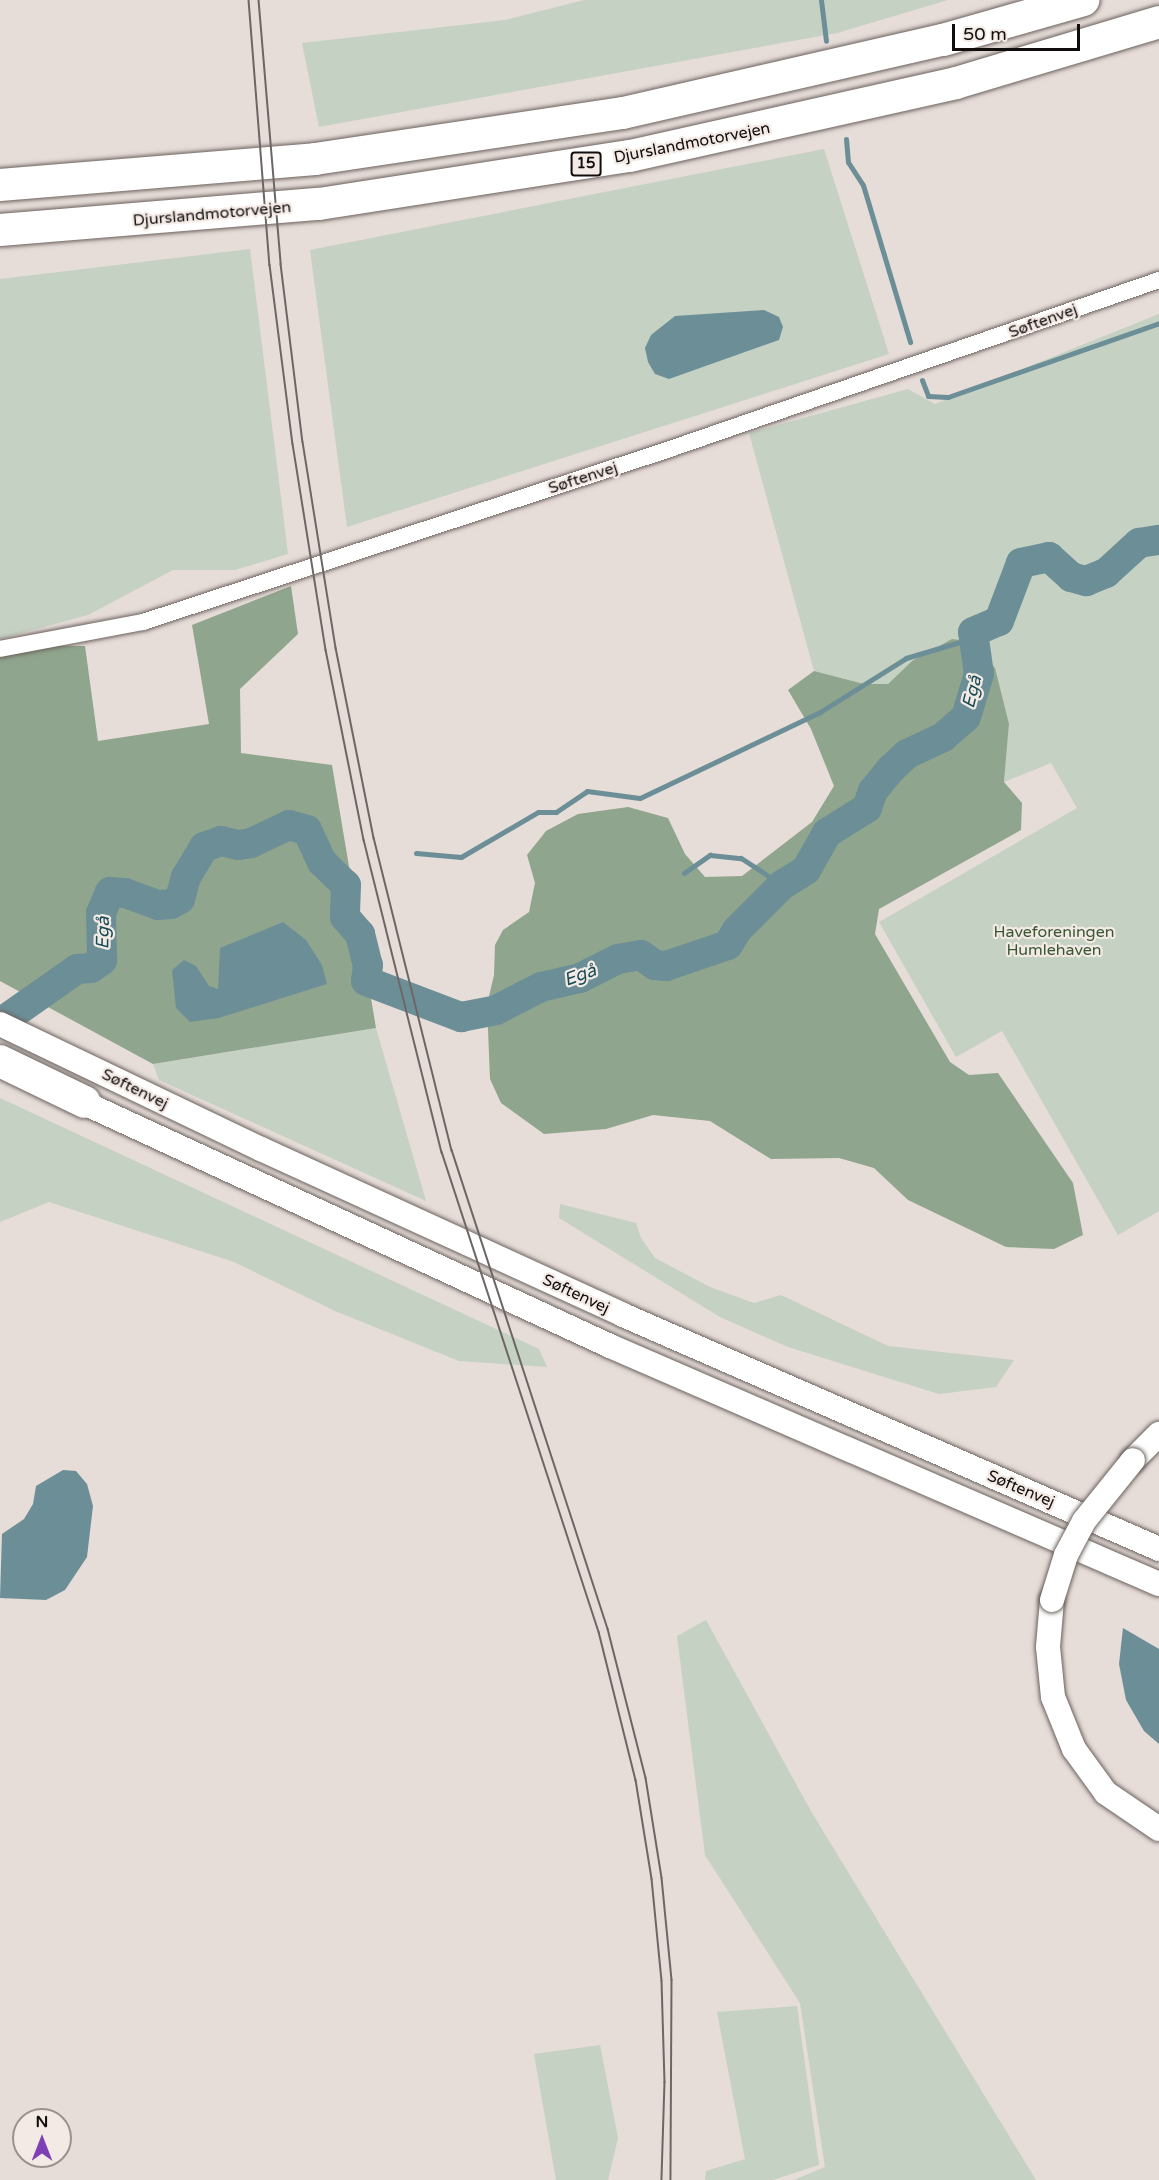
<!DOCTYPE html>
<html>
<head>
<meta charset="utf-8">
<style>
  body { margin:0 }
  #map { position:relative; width:1159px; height:2180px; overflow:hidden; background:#e6dcd8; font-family:"Varela Round",sans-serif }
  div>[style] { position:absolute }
  .green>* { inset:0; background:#c5d1c3 }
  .forest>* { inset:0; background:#90a58d }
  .water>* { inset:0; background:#6c8f97 }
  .stream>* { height:5px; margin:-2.5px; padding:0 2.5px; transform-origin:2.5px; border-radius:2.5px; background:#6c8f97 }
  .river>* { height:30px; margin:-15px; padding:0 15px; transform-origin:15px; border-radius:15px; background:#6c8f97 }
  .roads { filter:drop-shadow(0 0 2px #6b625e) drop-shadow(0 0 2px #6b625e) }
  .street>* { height:16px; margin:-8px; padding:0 8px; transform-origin:8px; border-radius:8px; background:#fff }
  .secondary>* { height:24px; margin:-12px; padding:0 12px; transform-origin:12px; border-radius:12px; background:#fff }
  .highway>* { height:32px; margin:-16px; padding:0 16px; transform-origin:16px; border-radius:16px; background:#fff }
  .tram>* { height:1.5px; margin:-0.75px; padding:0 0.75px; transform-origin:0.75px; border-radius:0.75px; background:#6c6664 }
  .bridges { filter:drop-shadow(0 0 2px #6b625e) drop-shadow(0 0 2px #6b625e) }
  .secondary-bridge>* { height:24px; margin:-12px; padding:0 12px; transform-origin:12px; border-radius:12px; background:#fff }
  span { translate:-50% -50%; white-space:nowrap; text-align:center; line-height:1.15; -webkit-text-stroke:4.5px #f4eae5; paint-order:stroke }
  .shield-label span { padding:2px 4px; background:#f4eae5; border:2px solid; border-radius:4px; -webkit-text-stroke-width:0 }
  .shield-label { font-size:15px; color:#100d0c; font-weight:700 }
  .street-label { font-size:16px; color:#100d0c }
  .park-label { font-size:16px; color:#375833 }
  .water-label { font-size:18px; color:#164b55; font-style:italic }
  .north { position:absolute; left:12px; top:2108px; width:60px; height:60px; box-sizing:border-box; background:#f4eae5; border:2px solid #99928e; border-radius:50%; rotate:0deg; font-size:16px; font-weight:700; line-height:24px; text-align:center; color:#100d0c }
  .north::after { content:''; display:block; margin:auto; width:21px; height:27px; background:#8040b5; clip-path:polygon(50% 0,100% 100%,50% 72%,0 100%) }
  .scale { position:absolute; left:952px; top:24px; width:128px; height:27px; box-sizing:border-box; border:3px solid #100d0c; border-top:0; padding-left:8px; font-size:18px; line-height:21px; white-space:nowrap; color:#100d0c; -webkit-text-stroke:4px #f4eae5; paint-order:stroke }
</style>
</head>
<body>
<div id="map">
  <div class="green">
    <div style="clip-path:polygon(584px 0,948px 0,837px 33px,319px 127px,302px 43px,505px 20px)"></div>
    <div style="clip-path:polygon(824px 149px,889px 354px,347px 527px,310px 250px)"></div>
    <div style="clip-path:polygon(250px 249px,288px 554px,235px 570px,173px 570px,88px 615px,0 639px,0 279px)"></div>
    <div style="clip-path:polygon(1159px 314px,1159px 1211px,1118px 1235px,1002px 1031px,956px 1057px,879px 922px,1077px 808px,1051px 763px,1004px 782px,1009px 724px,912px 661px,888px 684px,864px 684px,814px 671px,749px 433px,908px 389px,935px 404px)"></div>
    <div style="clip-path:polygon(376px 1028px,426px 1201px,159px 1080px,153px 1064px)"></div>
    <div style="clip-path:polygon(0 1098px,539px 1349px,547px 1367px,459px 1361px,335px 1311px,234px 1262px,49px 1202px,0 1222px)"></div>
    <div style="clip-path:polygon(560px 1204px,636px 1223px,641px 1238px,655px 1258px,710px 1287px,754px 1303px,781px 1295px,888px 1346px,1014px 1360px,996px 1387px,939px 1394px,788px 1347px,720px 1317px,559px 1218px)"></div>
    <div style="clip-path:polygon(706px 1620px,812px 1813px,1036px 2180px,794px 2180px,825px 2167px,800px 2003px,705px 1855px,677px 1636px)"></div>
    <div style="clip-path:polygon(797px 2006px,819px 2165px,773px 2180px,705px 2180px,706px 2171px,745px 2159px,717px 2012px)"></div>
    <div style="clip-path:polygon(600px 2045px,618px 2138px,608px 2180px,556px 2180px,534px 2054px)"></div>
  </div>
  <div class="forest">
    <div style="clip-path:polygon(291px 586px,298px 634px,240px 689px,241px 753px,332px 765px,376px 1028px,153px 1064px,0 981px,0 645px,85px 646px,98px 741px,209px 724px,192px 625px)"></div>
    <div style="clip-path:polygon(952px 639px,974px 642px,995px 668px,1009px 724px,1004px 782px,1022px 803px,1021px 830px,879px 909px,875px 934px,950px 1062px,969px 1075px,998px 1073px,1073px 1183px,1083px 1235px,1054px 1249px,1006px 1247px,908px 1200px,874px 1168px,839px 1158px,771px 1159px,710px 1121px,653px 1115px,606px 1129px,544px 1134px,501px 1103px,490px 1079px,487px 1005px,494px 975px,495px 945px,503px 930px,529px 912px,535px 883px,527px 855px,546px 831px,578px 814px,628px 807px,668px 818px,685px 854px,705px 877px,742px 876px,812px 822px,834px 786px,811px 729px,788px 690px,814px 671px,864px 684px,888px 684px,912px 661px)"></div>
  </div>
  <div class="water">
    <div style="clip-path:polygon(764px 310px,779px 317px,783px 327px,779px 340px,669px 379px,655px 374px,648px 362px,645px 348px,651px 335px,675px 316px)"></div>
    <div style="clip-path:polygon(283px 922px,306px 940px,322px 965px,327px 984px,219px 1018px,190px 1022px,176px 1008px,172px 970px,184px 960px,196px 966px,209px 986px,218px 989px,220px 948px)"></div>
    <div style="clip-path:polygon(63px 1470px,76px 1471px,87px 1484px,93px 1506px,87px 1557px,65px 1590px,46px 1600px,0 1598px,2px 1534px,24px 1519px,33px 1504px,36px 1486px)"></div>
    <div style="clip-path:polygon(1123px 1628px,1159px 1649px,1159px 1744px,1144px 1731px,1126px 1700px,1119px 1664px)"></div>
  </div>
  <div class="stream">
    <div style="left:821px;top:0;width:41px;rotate:83deg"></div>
    <div style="left:846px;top:139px;width:23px;rotate:85deg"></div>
    <div style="left:848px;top:162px;width:27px;rotate:57deg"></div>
    <div style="left:863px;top:185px;width:164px;rotate:73.3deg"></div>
    <div style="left:922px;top:380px;width:17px;rotate:69deg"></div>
    <div style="left:928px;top:396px;width:20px;rotate:3deg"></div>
    <div style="left:948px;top:397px;width:224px;rotate:-19.3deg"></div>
    <div style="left:416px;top:853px;width:45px;rotate:5.1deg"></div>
    <div style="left:461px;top:857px;width:89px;rotate:-30.3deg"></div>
    <div style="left:538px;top:812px;width:18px"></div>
    <div style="left:556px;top:812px;width:37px;rotate:-34deg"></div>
    <div style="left:587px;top:791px;width:53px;rotate:7.5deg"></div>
    <div style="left:640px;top:798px;width:199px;rotate:-25.5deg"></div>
    <div style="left:820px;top:712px;width:102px;rotate:-32.1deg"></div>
    <div style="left:906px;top:658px;width:70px;rotate:-16.6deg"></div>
    <div style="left:684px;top:873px;width:32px;rotate:-35deg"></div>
    <div style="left:710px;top:855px;width:31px;rotate:6deg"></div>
    <div style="left:741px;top:858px;width:49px;rotate:33.4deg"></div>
  </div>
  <div class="river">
    <div style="left:0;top:1023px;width:94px;rotate:-35deg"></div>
    <div style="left:77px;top:969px;width:14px;rotate:-4deg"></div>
    <div style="left:91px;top:968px;width:14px;rotate:-36deg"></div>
    <div style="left:102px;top:960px;width:47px;rotate:-91.2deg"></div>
    <div style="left:101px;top:913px;width:23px;rotate:-67deg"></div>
    <div style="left:110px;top:892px;width:15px;rotate:4deg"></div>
    <div style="left:125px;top:893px;width:35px;rotate:20deg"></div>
    <div style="left:158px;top:905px;width:13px;rotate:-4deg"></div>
    <div style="left:171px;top:904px;width:10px;rotate:-29deg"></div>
    <div style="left:180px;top:899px;width:23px;rotate:-75deg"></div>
    <div style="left:186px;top:877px;width:35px;rotate:-59deg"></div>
    <div style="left:204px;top:847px;width:18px;rotate:-19deg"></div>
    <div style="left:221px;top:841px;width:18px;rotate:13deg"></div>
    <div style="left:239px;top:845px;width:12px;rotate:-9deg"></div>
    <div style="left:251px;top:843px;width:42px;rotate:-25.3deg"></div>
    <div style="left:289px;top:825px;width:19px;rotate:16deg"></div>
    <div style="left:307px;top:830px;width:35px;rotate:65deg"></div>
    <div style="left:322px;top:862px;width:33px;rotate:44deg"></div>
    <div style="left:346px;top:885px;width:32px;rotate:92deg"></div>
    <div style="left:345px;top:917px;width:23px;rotate:49deg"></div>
    <div style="left:360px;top:934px;width:32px;rotate:76deg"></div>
    <div style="left:368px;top:965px;width:16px;rotate:97deg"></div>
    <div style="left:366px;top:981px;width:102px;rotate:20.8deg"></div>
    <div style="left:461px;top:1017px;width:36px;rotate:-11deg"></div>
    <div style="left:496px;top:1010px;width:51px;rotate:-27.1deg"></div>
    <div style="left:541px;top:987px;width:40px;rotate:-13deg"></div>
    <div style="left:580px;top:978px;width:42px;rotate:-26.6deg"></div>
    <div style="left:618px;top:959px;width:23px;rotate:-10deg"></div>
    <div style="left:641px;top:955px;width:17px;rotate:36deg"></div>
    <div style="left:655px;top:965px;width:11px;rotate:5deg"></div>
    <div style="left:666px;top:966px;width:65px;rotate:-18.7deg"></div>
    <div style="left:728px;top:945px;width:17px;rotate:-59deg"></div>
    <div style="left:737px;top:930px;width:64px;rotate:-45deg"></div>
    <div style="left:782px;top:885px;width:28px;rotate:-32deg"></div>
    <div style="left:806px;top:870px;width:43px;rotate:-60.4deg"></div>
    <div style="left:827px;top:833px;width:47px;rotate:-32deg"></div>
    <div style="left:867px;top:808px;width:18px;rotate:-71deg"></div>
    <div style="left:873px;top:791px;width:28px;rotate:-51deg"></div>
    <div style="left:891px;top:769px;width:22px;rotate:-43deg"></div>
    <div style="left:907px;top:754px;width:40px;rotate:-25deg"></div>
    <div style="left:943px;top:737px;width:30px;rotate:-41deg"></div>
    <div style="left:966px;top:717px;width:45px;rotate:-73.2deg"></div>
    <div style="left:979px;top:674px;width:42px;rotate:-98.1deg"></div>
    <div style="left:973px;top:632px;width:28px;rotate:-23deg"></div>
    <div style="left:999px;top:621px;width:62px;rotate:-69.2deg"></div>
    <div style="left:1021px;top:563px;width:29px;rotate:-12deg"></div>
    <div style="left:1049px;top:557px;width:30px;rotate:42deg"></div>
    <div style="left:1071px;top:577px;width:16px;rotate:15deg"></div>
    <div style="left:1086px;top:581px;width:22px;rotate:-22deg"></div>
    <div style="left:1106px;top:573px;width:45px;rotate:-42.3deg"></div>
    <div style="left:1139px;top:543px;width:20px;rotate:-9deg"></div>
  </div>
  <div class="roads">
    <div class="street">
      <div style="left:0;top:649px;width:146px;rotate:-10.7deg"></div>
      <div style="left:143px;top:622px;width:552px;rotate:-18.17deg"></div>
      <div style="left:667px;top:450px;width:521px;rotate:-19.06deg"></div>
    </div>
    <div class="secondary">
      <div style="left:0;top:1024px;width:289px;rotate:25.6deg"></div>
      <div style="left:261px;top:1149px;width:398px;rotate:24.6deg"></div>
      <div style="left:623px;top:1315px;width:585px;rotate:23.58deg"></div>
      <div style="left:69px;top:1096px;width:596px;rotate:24.8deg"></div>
      <div style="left:610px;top:1346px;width:598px;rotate:23.44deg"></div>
      <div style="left:1133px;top:1460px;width:37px;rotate:-45deg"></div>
      <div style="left:1052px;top:1600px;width:47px;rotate:94.9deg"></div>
      <div style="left:1048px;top:1647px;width:50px;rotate:84.3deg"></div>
      <div style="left:1053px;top:1697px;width:56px;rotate:68deg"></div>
      <div style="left:1074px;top:1749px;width:54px;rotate:54deg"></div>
      <div style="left:1106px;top:1793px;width:64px;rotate:34.2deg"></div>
    </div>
    <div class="highway">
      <div style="left:0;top:185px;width:316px;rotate:-4.7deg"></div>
      <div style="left:315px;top:159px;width:311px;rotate:-8.5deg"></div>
      <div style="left:623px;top:113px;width:328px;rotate:-12.9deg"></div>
      <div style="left:943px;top:40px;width:146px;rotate:-15.9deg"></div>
      <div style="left:0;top:230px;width:320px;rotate:-4.7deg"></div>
      <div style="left:319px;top:204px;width:315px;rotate:-8.8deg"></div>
      <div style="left:630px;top:156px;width:334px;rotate:-12.6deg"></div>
      <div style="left:956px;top:83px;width:212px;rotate:-16.7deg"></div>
      <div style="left:0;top:1061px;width:94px;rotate:25.8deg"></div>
    </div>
  </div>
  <div class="tram">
    <div style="left:249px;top:0;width:266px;rotate:85.5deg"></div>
    <div style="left:270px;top:265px;width:180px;rotate:82.7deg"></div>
    <div style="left:293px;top:444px;width:209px;rotate:80.9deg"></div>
    <div style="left:326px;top:650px;width:194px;rotate:78.7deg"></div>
    <div style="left:364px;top:840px;width:322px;rotate:76deg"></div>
    <div style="left:442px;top:1152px;width:505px;rotate:71.89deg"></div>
    <div style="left:599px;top:1632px;width:153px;rotate:76deg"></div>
    <div style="left:636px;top:1780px;width:100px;rotate:80.8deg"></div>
    <div style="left:652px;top:1879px;width:102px;rotate:84.4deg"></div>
    <div style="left:662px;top:1981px;width:101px;rotate:88.3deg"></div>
    <div style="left:665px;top:2082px;width:98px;rotate:91.8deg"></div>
    <div style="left:259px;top:0;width:265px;rotate:85.2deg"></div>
    <div style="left:281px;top:264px;width:179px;rotate:83deg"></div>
    <div style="left:303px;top:442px;width:209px;rotate:80.9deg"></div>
    <div style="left:336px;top:648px;width:194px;rotate:78.7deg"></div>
    <div style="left:374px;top:838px;width:322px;rotate:76deg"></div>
    <div style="left:452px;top:1150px;width:504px;rotate:71.96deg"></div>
    <div style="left:608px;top:1629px;width:154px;rotate:75.7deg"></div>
    <div style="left:646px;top:1778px;width:101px;rotate:80.9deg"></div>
    <div style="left:662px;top:1878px;width:102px;rotate:84.4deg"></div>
    <div style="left:672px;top:1980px;width:200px;rotate:90.3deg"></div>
  </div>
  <div class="bridges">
    <div class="secondary-bridge">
      <div style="left:1052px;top:1600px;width:47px;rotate:-72.7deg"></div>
      <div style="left:1066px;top:1555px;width:38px;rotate:-62deg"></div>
      <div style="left:1084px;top:1521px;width:78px;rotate:-51.2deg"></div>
    </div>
  </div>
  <div class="shield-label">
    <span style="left:586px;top:164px">15</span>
  </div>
  <div class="street-label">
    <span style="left:692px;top:143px;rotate:-11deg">Djurslandmotorvejen</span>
    <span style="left:212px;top:214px;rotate:-5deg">Djurslandmotorvejen</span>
    <span style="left:1043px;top:321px;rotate:-20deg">Søftenvej</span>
    <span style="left:583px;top:478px;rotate:-18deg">Søftenvej</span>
    <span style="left:135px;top:1089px;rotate:26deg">Søftenvej</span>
    <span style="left:576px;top:1294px;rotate:25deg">Søftenvej</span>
    <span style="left:1021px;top:1489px;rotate:23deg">Søftenvej</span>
  </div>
  <div class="park-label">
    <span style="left:1054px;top:941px">Haveforeningen<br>Humlehaven</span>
  </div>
  <div class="water-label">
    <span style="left:972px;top:692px;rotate:-76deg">Egå</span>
    <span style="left:103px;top:933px;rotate:-89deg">Egå</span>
    <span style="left:580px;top:975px;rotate:-20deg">Egå</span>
  </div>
  <div class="north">N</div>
  <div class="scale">50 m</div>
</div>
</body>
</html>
